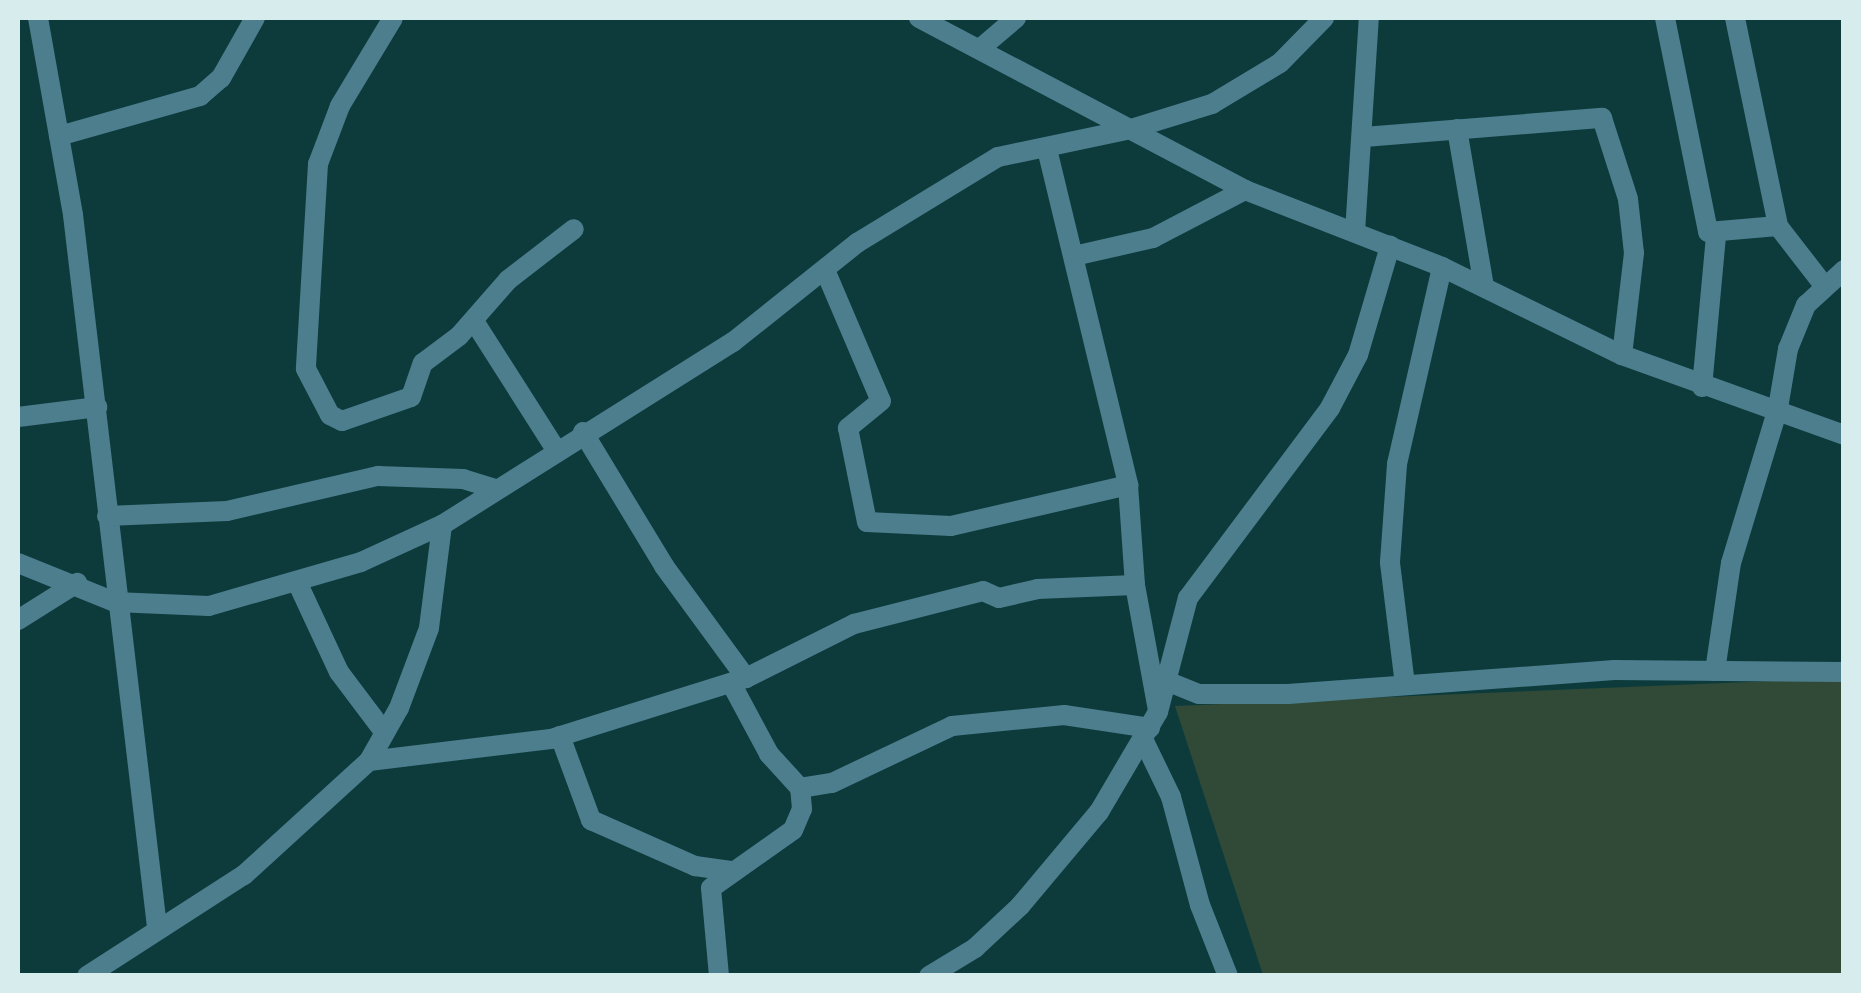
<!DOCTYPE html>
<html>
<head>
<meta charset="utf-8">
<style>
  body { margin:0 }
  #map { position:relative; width:1861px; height:993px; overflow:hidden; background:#0d3b3c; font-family:"Asap Condensed",sans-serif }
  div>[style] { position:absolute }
  .green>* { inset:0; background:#304a37 }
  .minor>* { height:20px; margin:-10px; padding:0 10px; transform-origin:10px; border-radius:10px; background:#4d7e8e }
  span { translate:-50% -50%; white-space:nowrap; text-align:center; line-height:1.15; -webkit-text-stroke:10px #0d3b3c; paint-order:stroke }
  .frame { position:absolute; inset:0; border:20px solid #d6eced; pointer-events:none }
</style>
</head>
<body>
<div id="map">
  <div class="green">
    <div style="clip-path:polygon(1843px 678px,1843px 975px,1263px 975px,1175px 706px)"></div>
  </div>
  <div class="minor">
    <div style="left:38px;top:18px;width:200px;rotate:79.9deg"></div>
    <div style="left:73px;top:215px;width:717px;rotate:83.27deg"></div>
    <div style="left:393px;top:18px;width:103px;rotate:121.1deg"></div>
    <div style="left:340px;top:106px;width:62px;rotate:110.8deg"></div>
    <div style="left:318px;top:164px;width:205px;rotate:93.4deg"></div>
    <div style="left:306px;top:369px;width:52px;rotate:62.4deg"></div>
    <div style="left:330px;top:415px;width:13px;rotate:27deg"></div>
    <div style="left:342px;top:421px;width:73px;rotate:-19.2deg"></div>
    <div style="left:411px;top:397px;width:36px;rotate:-71deg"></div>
    <div style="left:423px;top:363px;width:45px;rotate:-36.9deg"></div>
    <div style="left:459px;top:336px;width:74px;rotate:-48.8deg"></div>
    <div style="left:508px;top:280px;width:83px;rotate:-37.7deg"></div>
    <div style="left:919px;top:18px;width:369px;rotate:27.8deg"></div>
    <div style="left:1245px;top:190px;width:212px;rotate:21.3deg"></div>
    <div style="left:1442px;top:267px;width:200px;rotate:26.1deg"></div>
    <div style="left:1622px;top:355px;width:236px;rotate:19.8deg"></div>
    <div style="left:1665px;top:18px;width:218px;rotate:78.6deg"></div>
    <div style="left:1708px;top:232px;width:70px;rotate:-4.9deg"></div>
    <div style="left:1778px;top:226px;width:72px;rotate:52.3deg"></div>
    <div style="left:1735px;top:18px;width:212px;rotate:78.3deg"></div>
    <div style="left:982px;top:47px;width:45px;rotate:-40.5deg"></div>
    <div style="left:1457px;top:129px;width:160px;rotate:80.3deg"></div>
    <div style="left:59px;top:136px;width:147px;rotate:-15.8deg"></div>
    <div style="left:200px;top:96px;width:28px;rotate:-41deg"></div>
    <div style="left:221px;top:78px;width:69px;rotate:-60.5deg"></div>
    <div style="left:1364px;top:137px;width:239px;rotate:-4.6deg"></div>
    <div style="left:1602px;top:118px;width:85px;rotate:72.2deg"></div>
    <div style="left:1628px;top:199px;width:54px;rotate:83.7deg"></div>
    <div style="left:1634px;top:253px;width:103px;rotate:96.7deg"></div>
    <div style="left:1047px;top:149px;width:346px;rotate:76.4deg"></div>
    <div style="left:1128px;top:485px;width:100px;rotate:86deg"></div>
    <div style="left:1135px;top:585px;width:127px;rotate:79.6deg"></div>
    <div style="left:1355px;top:232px;width:214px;rotate:-86.3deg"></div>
    <div style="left:1074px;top:256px;width:81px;rotate:-12.8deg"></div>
    <div style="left:1153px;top:238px;width:104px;rotate:-27.6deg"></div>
    <div style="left:825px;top:270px;width:142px;rotate:66.9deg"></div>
    <div style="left:881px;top:401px;width:43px;rotate:140.7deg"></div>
    <div style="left:848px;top:428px;width:96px;rotate:78.6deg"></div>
    <div style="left:867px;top:522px;width:84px;rotate:2.7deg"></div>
    <div style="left:951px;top:526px;width:182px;rotate:-13deg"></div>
    <div style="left:474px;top:321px;width:151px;rotate:57.5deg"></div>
    <div style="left:1702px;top:387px;width:153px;rotate:-84.7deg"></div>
    <div style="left:18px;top:417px;width:80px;rotate:-7.2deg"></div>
    <div style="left:583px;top:432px;width:157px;rotate:58.8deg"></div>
    <div style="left:664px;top:566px;width:139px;rotate:53.8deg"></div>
    <div style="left:107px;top:516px;width:120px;rotate:-2.4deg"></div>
    <div style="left:227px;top:511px;width:155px;rotate:-13.1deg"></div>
    <div style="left:378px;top:476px;width:85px;rotate:2deg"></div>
    <div style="left:463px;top:479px;width:34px;rotate:17deg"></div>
    <div style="left:18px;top:563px;width:105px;rotate:21.9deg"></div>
    <div style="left:115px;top:602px;width:94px;rotate:2.4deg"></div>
    <div style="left:209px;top:606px;width:158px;rotate:-16.1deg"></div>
    <div style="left:361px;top:562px;width:89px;rotate:-24.6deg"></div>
    <div style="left:442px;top:525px;width:344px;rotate:-32.2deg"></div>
    <div style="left:733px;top:342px;width:159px;rotate:-38.6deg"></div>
    <div style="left:857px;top:243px;width:165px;rotate:-31.4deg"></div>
    <div style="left:998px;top:157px;width:136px;rotate:-11.9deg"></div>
    <div style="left:1131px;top:129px;width:85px;rotate:-17.2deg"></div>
    <div style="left:1212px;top:104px;width:79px;rotate:-31.1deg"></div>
    <div style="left:1280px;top:63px;width:63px;rotate:-45.6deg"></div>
    <div style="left:298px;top:584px;width:97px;rotate:65deg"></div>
    <div style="left:339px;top:672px;width:76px;rotate:53deg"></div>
    <div style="left:18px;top:620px;width:70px;rotate:-32.1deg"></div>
    <div style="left:1715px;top:671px;width:109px;rotate:-81.6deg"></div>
    <div style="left:1731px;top:563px;width:162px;rotate:-73.1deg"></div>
    <div style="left:1778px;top:408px;width:60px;rotate:-80.4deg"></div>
    <div style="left:1788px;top:349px;width:48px;rotate:-67.8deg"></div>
    <div style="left:1806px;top:305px;width:52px;rotate:-42.6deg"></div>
    <div style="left:1169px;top:682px;width:32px;rotate:22deg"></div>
    <div style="left:1199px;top:694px;width:89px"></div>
    <div style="left:1288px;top:694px;width:327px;rotate:-4.2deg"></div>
    <div style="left:1614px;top:670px;width:230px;rotate:0.5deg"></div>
    <div style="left:731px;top:683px;width:81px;rotate:61.8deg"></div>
    <div style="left:769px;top:754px;width:46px;rotate:47.6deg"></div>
    <div style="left:800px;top:788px;width:32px;rotate:-9deg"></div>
    <div style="left:832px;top:783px;width:133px;rotate:-25.4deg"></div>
    <div style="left:952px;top:726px;width:113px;rotate:-5.6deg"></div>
    <div style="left:1064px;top:715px;width:87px;rotate:8.6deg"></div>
    <div style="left:1405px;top:685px;width:124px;rotate:-97deg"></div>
    <div style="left:1390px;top:562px;width:98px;rotate:-85.9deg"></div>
    <div style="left:1397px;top:464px;width:202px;rotate:-77.1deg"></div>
    <div style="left:560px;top:736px;width:90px;rotate:69.7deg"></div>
    <div style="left:591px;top:820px;width:114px;rotate:23.9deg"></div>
    <div style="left:695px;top:866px;width:36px;rotate:8deg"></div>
    <div style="left:1143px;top:739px;width:64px;rotate:64.2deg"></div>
    <div style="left:1171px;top:797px;width:112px;rotate:75deg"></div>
    <div style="left:1200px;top:905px;width:76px;rotate:68.5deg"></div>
    <div style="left:369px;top:761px;width:183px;rotate:-6.9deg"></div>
    <div style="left:551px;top:739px;width:204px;rotate:-17.4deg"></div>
    <div style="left:746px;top:678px;width:121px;rotate:-26.6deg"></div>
    <div style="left:854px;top:624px;width:133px;rotate:-14.3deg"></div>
    <div style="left:983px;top:591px;width:17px;rotate:24deg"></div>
    <div style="left:999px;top:598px;width:39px;rotate:-13deg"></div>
    <div style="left:1037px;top:589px;width:98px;rotate:-2.3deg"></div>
    <div style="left:87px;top:976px;width:187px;rotate:-32.8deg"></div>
    <div style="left:244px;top:875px;width:169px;rotate:-42.4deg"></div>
    <div style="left:369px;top:761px;width:61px;rotate:-60.5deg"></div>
    <div style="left:399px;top:708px;width:85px;rotate:-69.4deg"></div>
    <div style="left:429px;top:628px;width:104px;rotate:-82.8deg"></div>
    <div style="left:719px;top:976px;width:88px;rotate:-95.2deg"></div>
    <div style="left:711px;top:888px;width:100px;rotate:-35.3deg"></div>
    <div style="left:793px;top:830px;width:23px;rotate:-67deg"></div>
    <div style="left:802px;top:809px;width:21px;rotate:-95deg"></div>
    <div style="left:929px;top:976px;width:54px;rotate:-31.3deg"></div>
    <div style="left:975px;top:948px;width:62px;rotate:-43deg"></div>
    <div style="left:1020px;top:906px;width:123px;rotate:-50deg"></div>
    <div style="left:1099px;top:812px;width:116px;rotate:-59.5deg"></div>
    <div style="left:1158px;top:712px;width:118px;rotate:-75.3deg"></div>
    <div style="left:1188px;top:598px;width:237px;rotate:-53.2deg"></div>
    <div style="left:1330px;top:408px;width:60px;rotate:-62.2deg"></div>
    <div style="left:1358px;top:355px;width:114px;rotate:-73.6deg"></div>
  </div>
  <div class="frame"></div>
</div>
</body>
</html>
